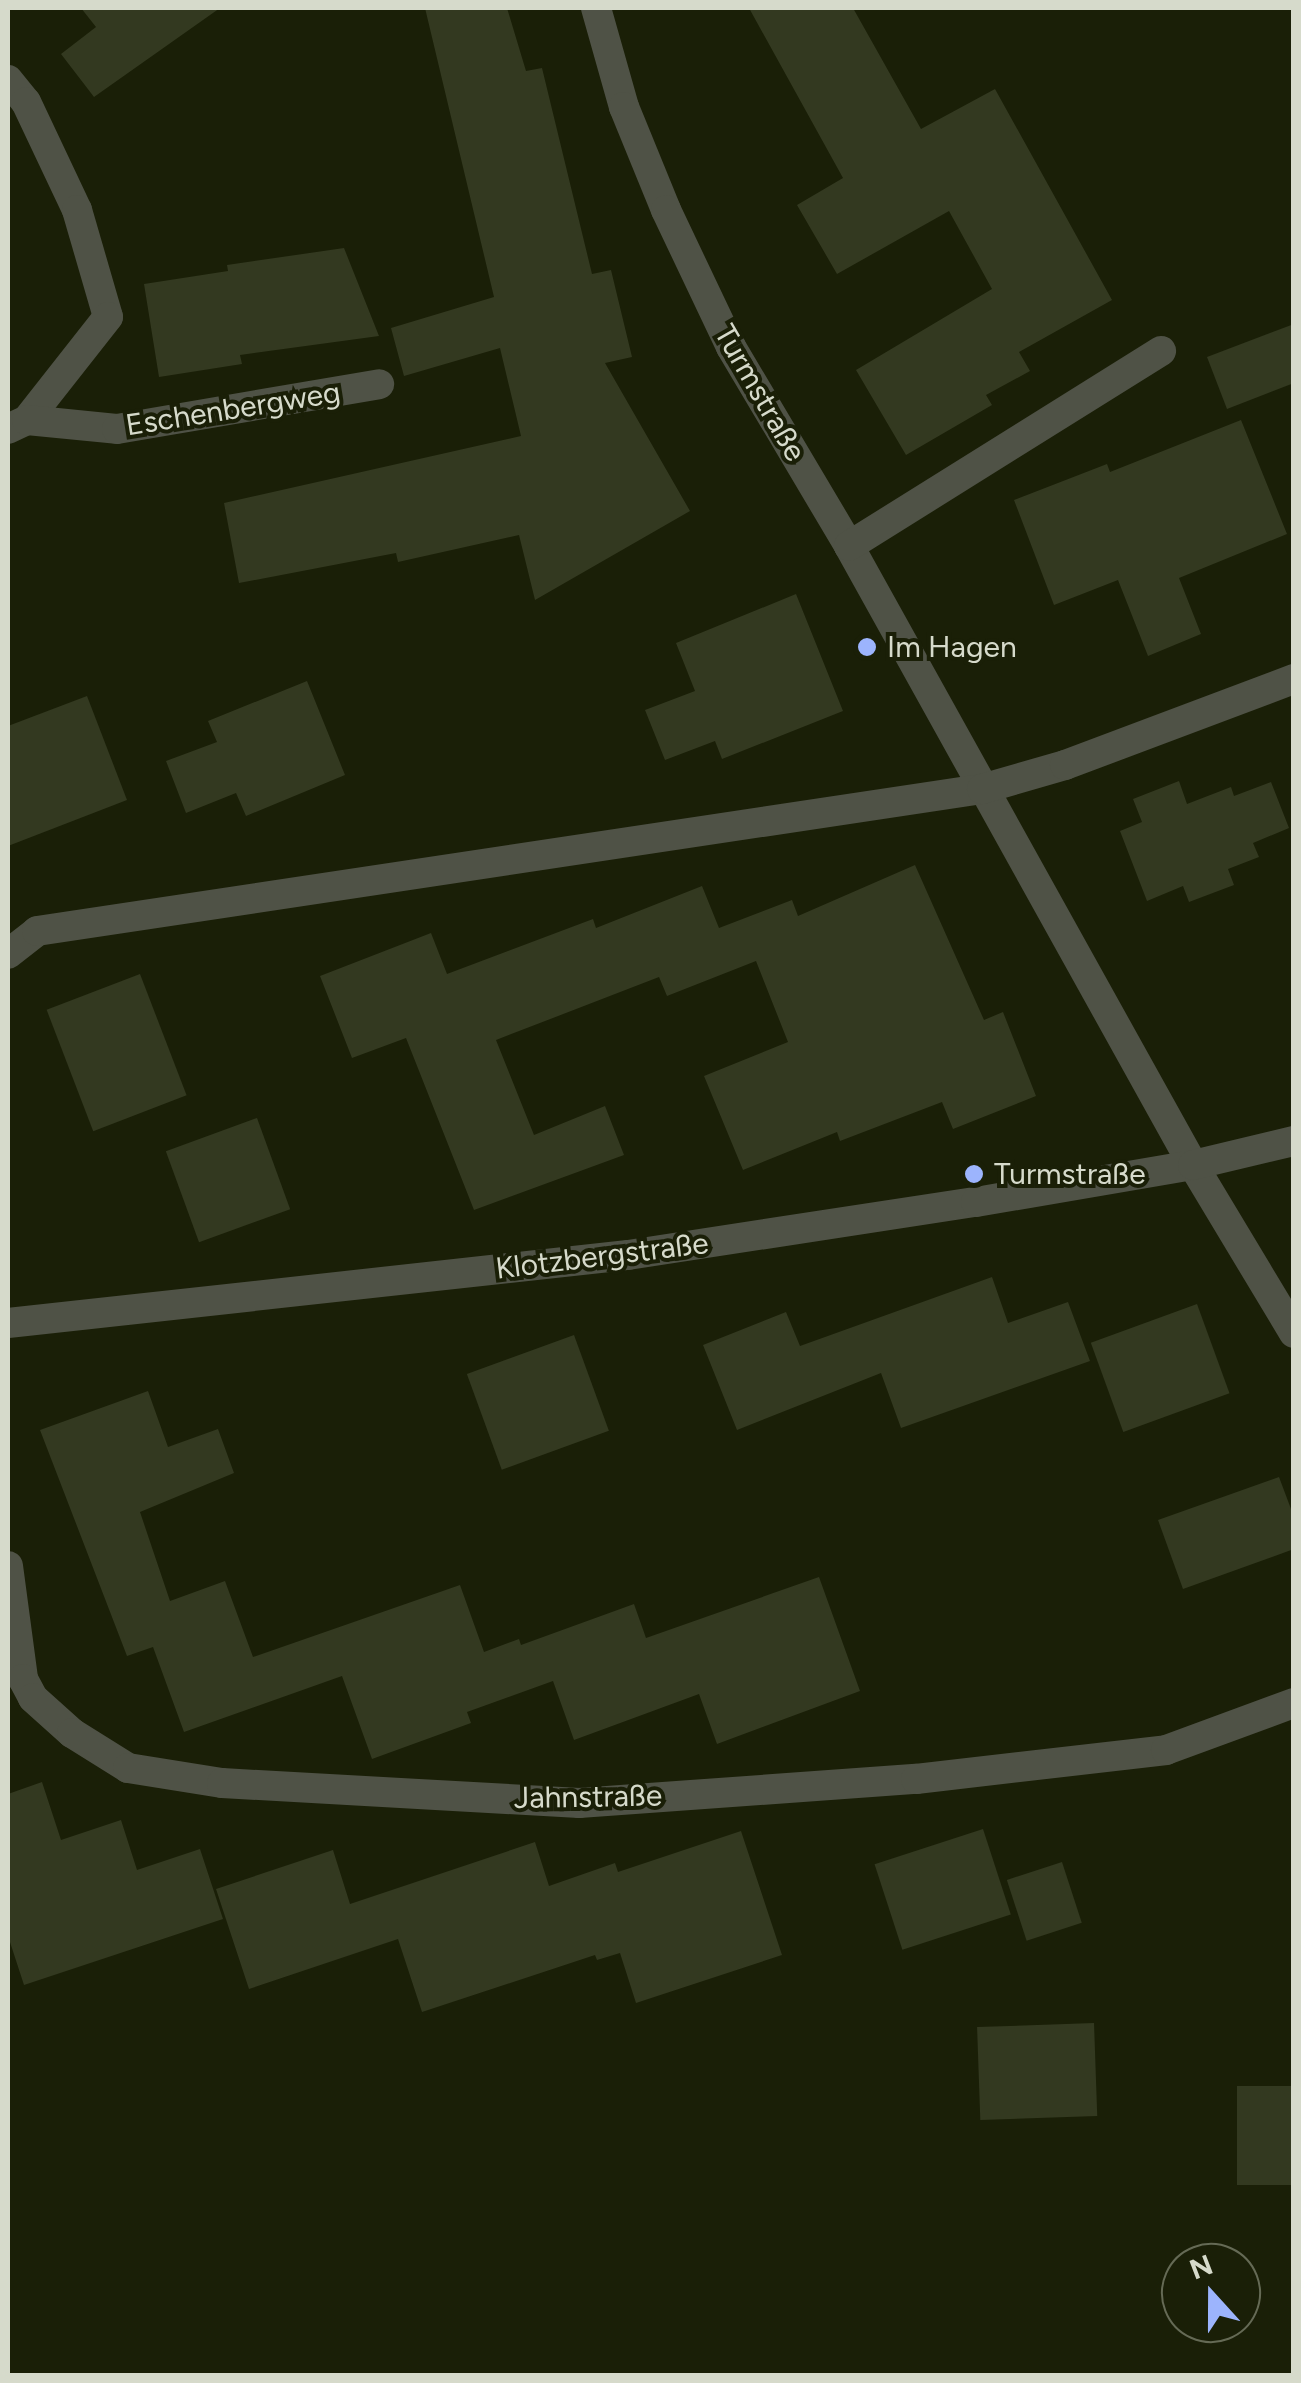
<!DOCTYPE html>
<html>
<head>
<meta charset="utf-8">
<style>
  body { margin:0 }
  #map { position:relative; width:1301px; height:2383px; overflow:hidden; background:#1a1f07; font-family:Figtree,sans-serif }
  div>[style] { position:absolute }
  .building>* { inset:0; background:#333920; transform-origin:0 0 }
  .minor>* { height:30px; margin:-15px; padding:0 15px; transform-origin:15px; border-radius:15px; background:#4f5246 }
  .dots>* { width:28px; height:28px; translate:-50% -50%; box-sizing:border-box; border:5px solid #1a1f07; border-radius:50% }
  span { translate:-50% -50%; white-space:nowrap; text-align:center; line-height:1.15; -webkit-text-stroke:8px #1a1f07; paint-order:stroke }
  .street-label { font-size:30px; color:#d6dacb }
  .poi-label { font-size:30px; color:#d6dacb }
  .left { translate:0 -50%; text-align:left }
  .frame { position:absolute; inset:0; border:10px solid #d6dacb; pointer-events:none }
  .north { position:absolute; left:1161px; top:2243px; width:100px; height:100px; box-sizing:border-box; background:#1a1f07; border:2px solid #656a55; border-radius:50%; rotate:339deg; font-size:28px; font-weight:700; line-height:40px; text-align:center; color:#d6dacb }
  .north::after { content:''; display:block; margin:auto; width:35px; height:45px; background:#9cb4fd; clip-path:polygon(50% 0,100% 100%,50% 72%,0 100%) }
</style>
</head>
<body>
<div id="map">
  <div class="building">
    <div style="clip-path:polygon(81px 8px,220px 8px,94px 97px,61px 54px,96px 27px)"></div>
    <div style="clip-path:polygon(425px 8px,507px 8px,526px 71px,542px 68px,592px 274px,611px 270px,632px 357px,605px 363px,690px 511px,535px 600px,519px 535px,398px 562px,396px 553px,239px 583px,224px 503px,521px 436px,500px 348px,404px 376px,391px 328px,494px 297px)"></div>
    <div style="clip-path:polygon(749px 8px,853px 8px,921px 129px,995px 89px,1112px 300px,1019px 352px,1030px 371px,986px 395px,992px 405px,906px 455px,856px 370px,992px 289px,949px 211px,837px 274px,797px 205px,843px 178px)"></div>
    <div style="clip-path:polygon(344px 248px,379px 336px,240px 355px,242px 364px,159px 377px,144px 284px,228px 271px,227px 265px)"></div>
    <div style="clip-path:polygon(1294px 324px,1294px 383px,1227px 409px,1207px 357px)"></div>
    <div style="clip-path:polygon(1241px 420px,1287px 534px,1179px 578px,1201px 634px,1148px 656px,1118px 580px,1054px 605px,1014px 500px,1107px 464px,1110px 472px)"></div>
    <div style="clip-path:polygon(796px 594px,843px 711px,722px 759px,715px 741px,665px 760px,645px 710px,695px 691px,676px 643px)"></div>
    <div style="clip-path:polygon(307px 681px,345px 775px,246px 816px,236px 793px,186px 813px,166px 761px,217px 742px,208px 721px)"></div>
    <div style="clip-path:polygon(87px 696px,127px 800px,8px 846px,8px 726px)"></div>
    <div style="clip-path:polygon(1179px 781px,1187px 804px,1231px 787px,1234px 796px,1271px 782px,1289px 828px,1253px 843px,1259px 857px,1228px 869px,1234px 885px,1189px 902px,1183px 886px,1147px 901px,1120px 831px,1142px 822px,1133px 799px)"></div>
    <div style="clip-path:polygon(915px 865px,984px 1020px,1003px 1012px,1036px 1096px,953px 1129px,942px 1102px,840px 1141px,837px 1132px,743px 1170px,704px 1076px,788px 1042px,756px 961px,667px 996px,659px 977px,496px 1040px,534px 1135px,605px 1106px,624px 1155px,474px 1210px,406px 1038px,352px 1058px,320px 976px,431px 933px,447px 974px,593px 919px,596px 928px,702px 886px,719px 928px,792px 900px,798px 916px)"></div>
    <div style="left:140px;top:974px;width:130px;height:100px;rotate:69deg"></div>
    <div style="left:257px;top:1118px;width:97px;height:97px;rotate:70deg"></div>
    <div style="clip-path:polygon(992px 1277px,1008px 1323px,1068px 1302px,1090px 1361px,901px 1428px,881px 1373px,737px 1430px,703px 1345px,786px 1312px,800px 1346px)"></div>
    <div style="left:1197px;top:1304px;width:95px;height:113px;rotate:70deg"></div>
    <div style="left:574px;top:1335px;width:102px;height:114px;rotate:70deg"></div>
    <div style="clip-path:polygon(148px 1391px,168px 1447px,218px 1429px,234px 1473px,140px 1512px,170px 1601px,225px 1581px,253px 1657px,460px 1585px,484px 1652px,519px 1639px,521px 1645px,634px 1604px,646px 1638px,819px 1577px,860px 1691px,717px 1744px,699px 1694px,574px 1740px,553px 1681px,467px 1712px,471px 1723px,372px 1759px,342px 1676px,184px 1732px,153px 1647px,127px 1656px,40px 1430px)"></div>
    <div style="clip-path:polygon(1279px 1477px,1294px 1517px,1294px 1549px,1183px 1589px,1158px 1520px)"></div>
    <div style="clip-path:polygon(42px 1782px,61px 1840px,121px 1820px,137px 1870px,200px 1849px,223px 1919px,24px 1985px,8px 1936px,8px 1794px)"></div>
    <div style="left:983px;top:1829px;width:90px;height:114px;rotate:72deg"></div>
    <div style="clip-path:polygon(741px 1831px,782px 1955px,636px 2003px,620px 1953px,597px 1960px,595px 1955px,422px 2012px,398px 1939px,249px 1989px,216px 1889px,333px 1850px,350px 1904px,535px 1842px,549px 1886px,615px 1863px,618px 1872px)"></div>
    <div style="left:1062px;top:1862px;width:64px;height:58px;rotate:72deg"></div>
    <div style="left:1094px;top:2023px;width:93px;height:117px;rotate:88deg"></div>
    <div style="left:1294px;top:2086px;width:99px;height:57px;rotate:90deg"></div>
  </div>
  <div class="minor">
    <div style="left:596px;top:8px;width:103px;rotate:74.2deg"></div>
    <div style="left:624px;top:107px;width:111px;rotate:67.8deg"></div>
    <div style="left:666px;top:210px;width:152px;rotate:64.6deg"></div>
    <div style="left:731px;top:347px;width:231px;rotate:59.3deg"></div>
    <div style="left:849px;top:546px;width:708px;rotate:60.94deg"></div>
    <div style="left:1193px;top:1165px;width:196px;rotate:59deg"></div>
    <div style="left:8px;top:80px;width:28px;rotate:51deg"></div>
    <div style="left:26px;top:102px;width:119px;rotate:64.7deg"></div>
    <div style="left:77px;top:210px;width:111px;rotate:73.8deg"></div>
    <div style="left:108px;top:317px;width:131px;rotate:128.2deg"></div>
    <div style="left:27px;top:420px;width:21px;rotate:155deg"></div>
    <div style="left:27px;top:420px;width:90px;rotate:5.7deg"></div>
    <div style="left:117px;top:429px;width:266px;rotate:-9.7deg"></div>
    <div style="left:849px;top:546px;width:368px;rotate:-32deg"></div>
    <div style="left:8px;top:954px;width:37px;rotate:-38deg"></div>
    <div style="left:37px;top:931px;width:956px;rotate:-8.55deg"></div>
    <div style="left:982px;top:789px;width:86px;rotate:-16.1deg"></div>
    <div style="left:1065px;top:765px;width:245px;rotate:-20.6deg"></div>
    <div style="left:8px;top:1323px;width:624px;rotate:-6.26deg"></div>
    <div style="left:628px;top:1255px;width:352px;rotate:-8.7deg"></div>
    <div style="left:976px;top:1202px;width:220px;rotate:-9.7deg"></div>
    <div style="left:1193px;top:1165px;width:104px;rotate:-13.4deg"></div>
    <div style="left:8px;top:1566px;width:114px;rotate:82.4deg"></div>
    <div style="left:23px;top:1679px;width:21px;rotate:62deg"></div>
    <div style="left:33px;top:1698px;width:52px;rotate:41.9deg"></div>
    <div style="left:72px;top:1733px;width:66px;rotate:32deg"></div>
    <div style="left:128px;top:1768px;width:95px;rotate:9.1deg"></div>
    <div style="left:222px;top:1783px;width:358px;rotate:3.2deg"></div>
    <div style="left:579px;top:1803px;width:338px;rotate:-4.1deg"></div>
    <div style="left:916px;top:1779px;width:252px;rotate:-6.6deg"></div>
    <div style="left:1166px;top:1750px;width:136px;rotate:-20.2deg"></div>
  </div>
  <div class="dots">
    <div style="left:867px;top:647px;background:#9cb4fd"></div>
    <div style="left:974px;top:1174px;background:#9cb4fd"></div>
  </div>
  <div class="street-label">
    <span style="left:760px;top:393px;rotate:60deg">Turmstraße</span>
    <span style="left:233px;top:409px;rotate:-9deg">Eschenbergweg</span>
    <span style="left:602px;top:1256px;rotate:-7deg">Klotzbergstraße</span>
    <span style="left:588px;top:1797px;rotate:-1deg">Jahnstraße</span>
  </div>
  <div class="poi-label">
    <span class="left" style="left:887px;top:647px">Im Hagen</span>
    <span class="left" style="left:994px;top:1174px">Turmstraße</span>
  </div>
  <div class="frame"></div>
  <div class="north">N</div>
</div>
</body>
</html>
